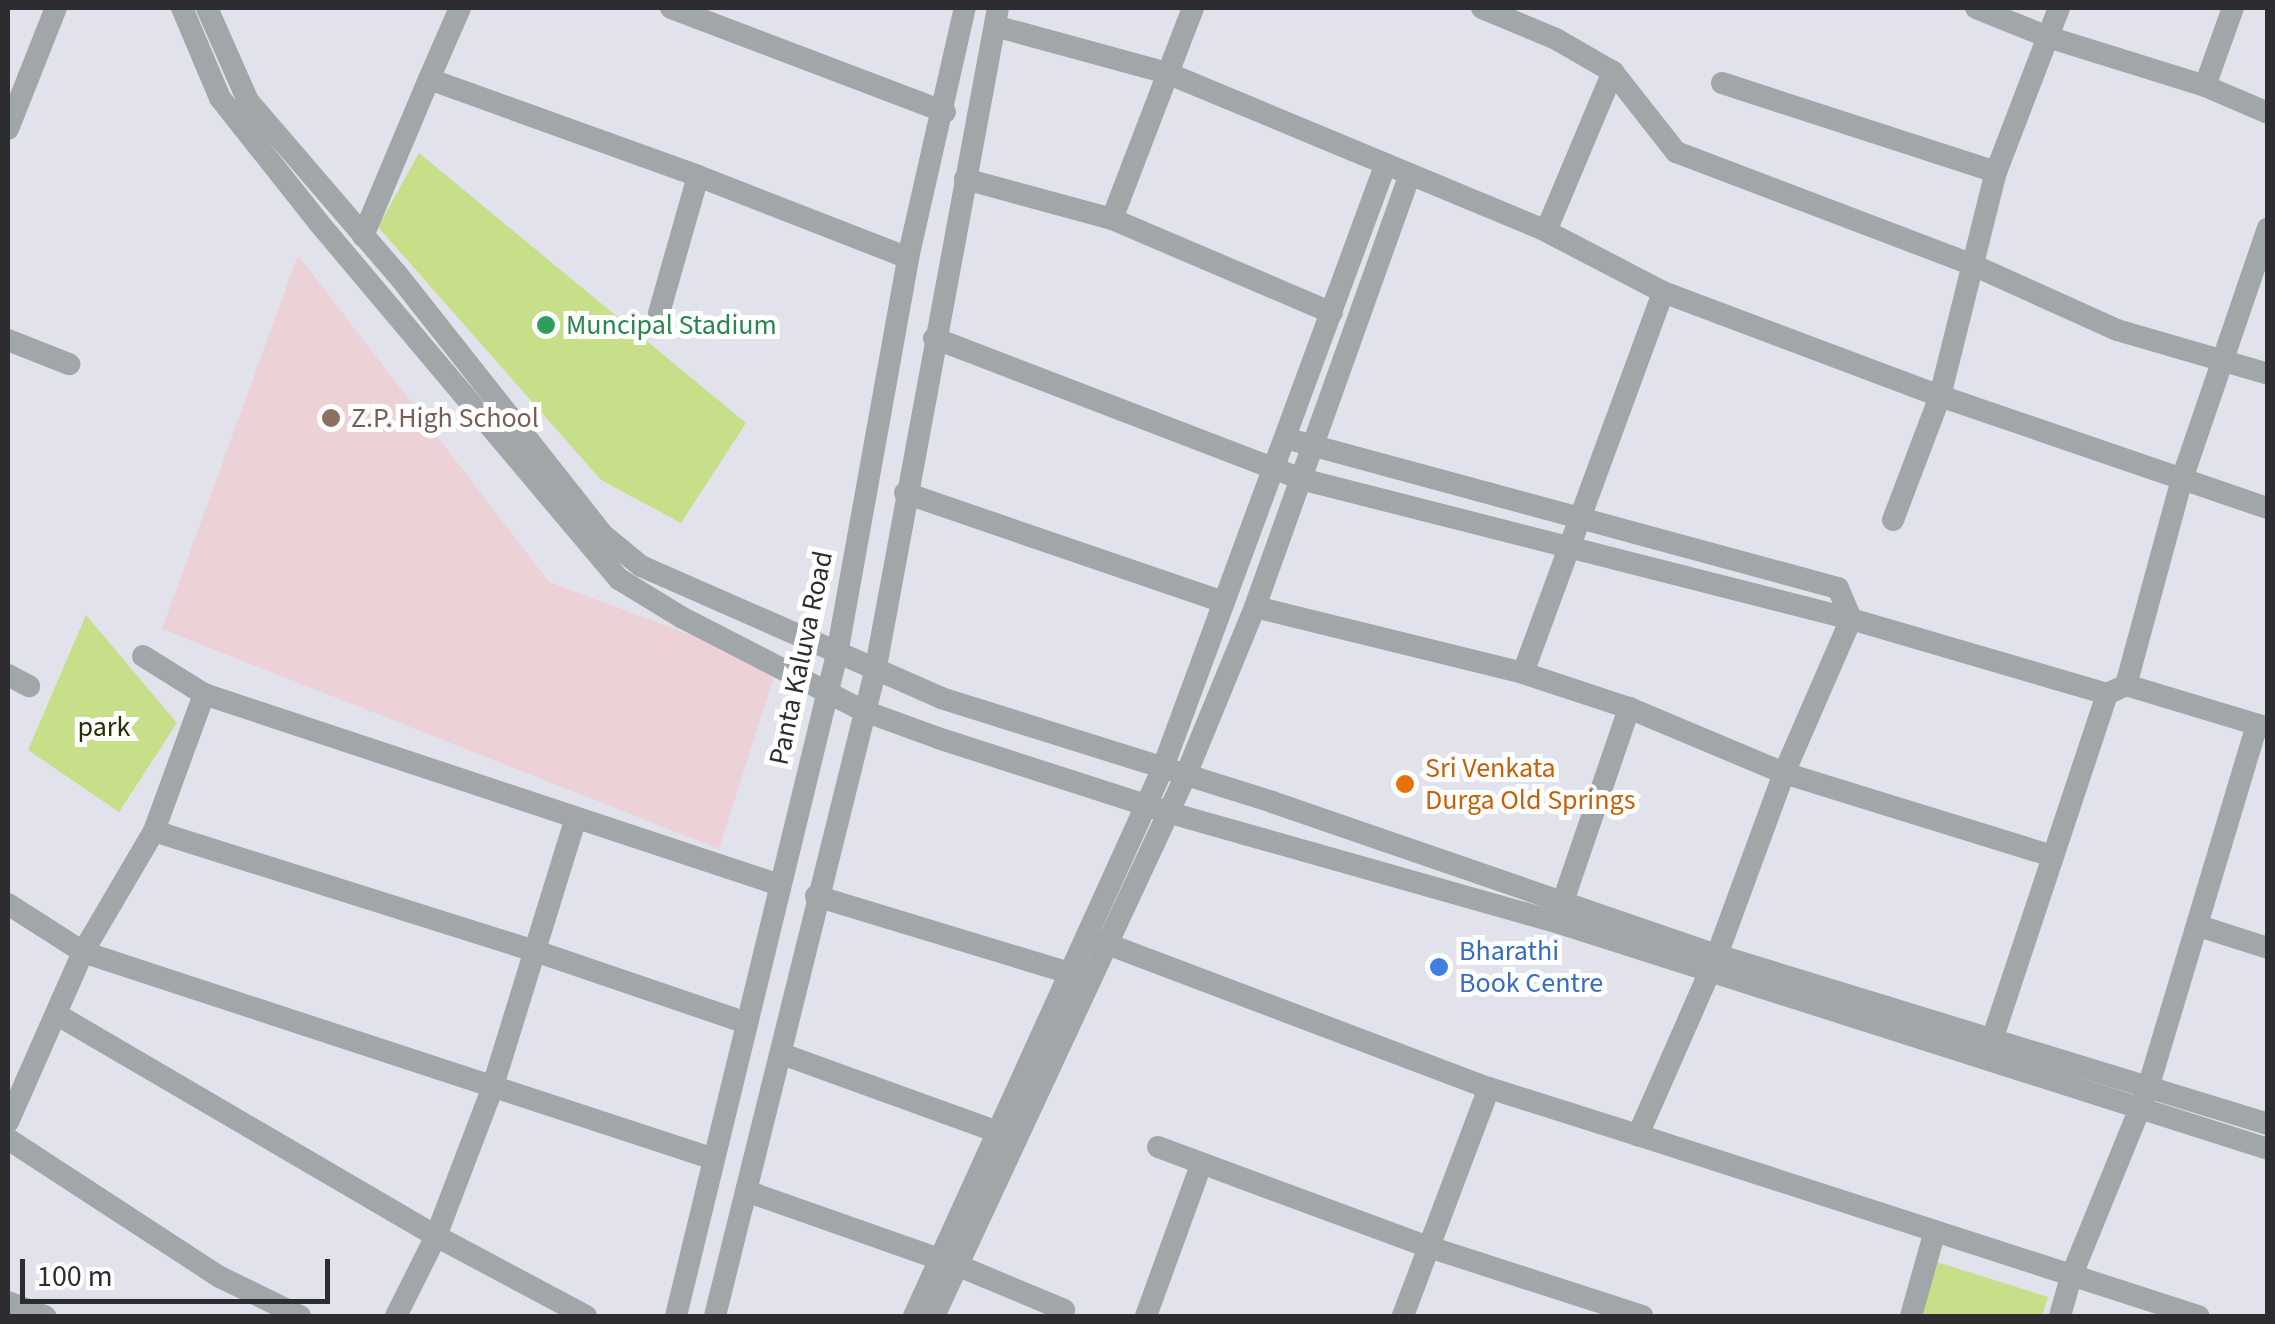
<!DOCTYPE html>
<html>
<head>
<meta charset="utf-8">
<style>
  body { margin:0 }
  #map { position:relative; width:2275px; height:1324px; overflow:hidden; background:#e2e2ed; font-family:"Source Sans 3",sans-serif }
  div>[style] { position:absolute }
  .education>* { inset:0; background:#ecd1d7 }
  .green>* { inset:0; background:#c7df88 }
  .minor>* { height:22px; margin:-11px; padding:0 11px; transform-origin:11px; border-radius:11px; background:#a1a7a9 }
  .dots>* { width:28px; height:28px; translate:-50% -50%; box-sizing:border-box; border:5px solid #fff; border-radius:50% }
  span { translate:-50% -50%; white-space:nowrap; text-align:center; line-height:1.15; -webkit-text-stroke:10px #fff; paint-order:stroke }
  .leisure-label { font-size:28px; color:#27864d }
  .left { translate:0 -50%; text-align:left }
  .education-label { font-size:28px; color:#785e54 }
  .street-label { font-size:28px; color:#2c2c31 }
  .park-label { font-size:28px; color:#262f05 }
  .food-label { font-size:28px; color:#c56008 }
  .shop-label { font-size:28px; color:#366cbe }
  .frame { position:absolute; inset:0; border:10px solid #2c2c31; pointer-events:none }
  .scale { position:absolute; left:20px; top:1259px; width:310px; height:45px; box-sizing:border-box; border:5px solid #2c2c31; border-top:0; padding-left:12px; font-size:30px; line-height:35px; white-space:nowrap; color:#2c2c31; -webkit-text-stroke:8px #fff; paint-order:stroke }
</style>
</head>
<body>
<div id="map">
  <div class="education">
    <div style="clip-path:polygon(298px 255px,549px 582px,777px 667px,719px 849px,162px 629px)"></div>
  </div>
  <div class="green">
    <div style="clip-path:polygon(419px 153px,746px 423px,681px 523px,601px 480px,378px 227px)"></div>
    <div style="clip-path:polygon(86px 615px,177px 723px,119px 812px,28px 750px)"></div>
    <div style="clip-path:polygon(1934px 1261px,2048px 1297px,2042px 1316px,1919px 1316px)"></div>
  </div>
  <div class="minor">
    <div style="left:182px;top:8px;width:98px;rotate:67.1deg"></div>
    <div style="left:220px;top:98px;width:159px;rotate:51.6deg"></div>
    <div style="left:319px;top:223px;width:466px;rotate:49.9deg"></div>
    <div style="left:619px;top:579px;width:73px;rotate:31.5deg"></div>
    <div style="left:681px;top:617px;width:206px;rotate:27.2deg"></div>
    <div style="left:864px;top:711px;width:79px;rotate:20deg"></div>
    <div style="left:938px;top:738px;width:241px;rotate:17.9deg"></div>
    <div style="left:1167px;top:812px;width:404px;rotate:15.8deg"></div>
    <div style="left:1556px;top:922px;width:747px;rotate:17.68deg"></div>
    <div style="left:207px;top:8px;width:102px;rotate:66.2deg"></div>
    <div style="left:248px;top:101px;width:228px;rotate:49.3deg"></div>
    <div style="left:397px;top:274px;width:331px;rotate:51.7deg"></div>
    <div style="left:602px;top:534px;width:50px;rotate:39.4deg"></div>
    <div style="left:641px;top:566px;width:328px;rotate:23.7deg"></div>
    <div style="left:941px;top:698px;width:347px;rotate:17.4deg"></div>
    <div style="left:1272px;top:802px;width:471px;rotate:19deg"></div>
    <div style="left:1717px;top:955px;width:576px;rotate:17.05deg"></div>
    <div style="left:460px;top:8px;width:77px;rotate:113.6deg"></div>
    <div style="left:429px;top:79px;width:286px;rotate:19.8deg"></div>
    <div style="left:698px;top:176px;width:225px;rotate:21.3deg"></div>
    <div style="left:671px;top:8px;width:293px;rotate:20.8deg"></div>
    <div style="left:1482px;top:8px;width:80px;rotate:22.7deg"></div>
    <div style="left:1556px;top:39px;width:66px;rotate:30.1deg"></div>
    <div style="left:1613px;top:72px;width:102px;rotate:51.8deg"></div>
    <div style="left:1676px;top:152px;width:318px;rotate:20.8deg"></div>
    <div style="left:1973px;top:265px;width:158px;rotate:24.3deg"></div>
    <div style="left:2117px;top:330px;width:157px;rotate:16.2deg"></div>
    <div style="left:1976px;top:8px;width:78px;rotate:21.9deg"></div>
    <div style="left:2048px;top:37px;width:164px;rotate:17.3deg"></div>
    <div style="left:2205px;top:86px;width:69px;rotate:23.2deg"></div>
    <div style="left:995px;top:26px;width:178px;rotate:15.3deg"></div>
    <div style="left:1167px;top:73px;width:411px;rotate:22.6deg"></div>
    <div style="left:1722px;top:83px;width:288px;rotate:18deg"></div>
    <div style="left:2205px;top:86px;width:83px;rotate:-70.3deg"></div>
    <div style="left:8px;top:129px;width:130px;rotate:-68.4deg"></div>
    <div style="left:965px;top:179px;width:152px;rotate:15.2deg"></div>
    <div style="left:1112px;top:219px;width:239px;rotate:23.1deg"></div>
    <div style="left:1112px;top:219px;width:226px;rotate:-69deg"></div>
    <div style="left:363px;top:236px;width:170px;rotate:-67.2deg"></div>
    <div style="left:1663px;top:292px;width:296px;rotate:20.6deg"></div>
    <div style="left:1940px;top:396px;width:347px;rotate:18.9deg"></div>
    <div style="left:659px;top:313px;width:142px;rotate:-74.1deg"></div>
    <div style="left:934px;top:338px;width:393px;rotate:21deg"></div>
    <div style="left:1301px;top:479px;width:568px;rotate:14.28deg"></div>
    <div style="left:1851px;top:619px;width:267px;rotate:16.3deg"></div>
    <div style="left:8px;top:340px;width:66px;rotate:21.5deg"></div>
    <div style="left:1285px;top:438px;width:573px;rotate:15.18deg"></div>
    <div style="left:1838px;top:588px;width:34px;rotate:67deg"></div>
    <div style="left:1851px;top:619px;width:168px;rotate:113.5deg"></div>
    <div style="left:1784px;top:773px;width:194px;rotate:110.2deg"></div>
    <div style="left:1717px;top:955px;width:197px;rotate:113.7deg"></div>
    <div style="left:1638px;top:1135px;width:589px;rotate:17.91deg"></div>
    <div style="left:905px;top:493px;width:337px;rotate:18.9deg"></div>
    <div style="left:1893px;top:520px;width:133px;rotate:-69.2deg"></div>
    <div style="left:1940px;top:396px;width:231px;rotate:-76deg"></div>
    <div style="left:1996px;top:172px;width:176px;rotate:-69deg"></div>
    <div style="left:1255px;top:607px;width:276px;rotate:13.8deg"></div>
    <div style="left:1523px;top:673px;width:112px;rotate:18.3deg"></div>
    <div style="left:1629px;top:708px;width:168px;rotate:22.8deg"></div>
    <div style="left:1784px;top:773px;width:281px;rotate:17.2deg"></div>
    <div style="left:143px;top:656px;width:72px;rotate:31.9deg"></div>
    <div style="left:204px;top:694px;width:607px;rotate:18.35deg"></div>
    <div style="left:1523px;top:673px;width:406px;rotate:-69.8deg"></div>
    <div style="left:1663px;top:292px;width:132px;rotate:-152.5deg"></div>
    <div style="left:1546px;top:231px;width:173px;rotate:-67.2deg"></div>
    <div style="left:8px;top:675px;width:24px;rotate:28deg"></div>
    <div style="left:2126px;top:685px;width:148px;rotate:16.8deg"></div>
    <div style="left:154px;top:831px;width:146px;rotate:-69.9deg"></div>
    <div style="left:816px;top:896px;width:282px;rotate:16.9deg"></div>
    <div style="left:8px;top:904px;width:89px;rotate:32.6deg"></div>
    <div style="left:83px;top:952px;width:664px;rotate:18.16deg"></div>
    <div style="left:1559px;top:913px;width:217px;rotate:-71.1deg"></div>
    <div style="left:2199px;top:926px;width:72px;rotate:17.7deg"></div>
    <div style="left:1094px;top:939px;width:422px;rotate:20.7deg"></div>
    <div style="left:1489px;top:1088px;width:244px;rotate:110.7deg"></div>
    <div style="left:56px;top:1014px;width:440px;rotate:30.3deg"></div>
    <div style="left:436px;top:1236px;width:170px;rotate:28.1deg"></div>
    <div style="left:1989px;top:1049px;width:374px;rotate:-71.6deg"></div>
    <div style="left:2107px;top:694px;width:21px;rotate:-25deg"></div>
    <div style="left:2126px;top:685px;width:210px;rotate:-74.8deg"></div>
    <div style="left:2181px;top:482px;width:268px;rotate:-71.1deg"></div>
    <div style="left:782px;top:1054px;width:232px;rotate:19.9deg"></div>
    <div style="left:1489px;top:1088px;width:156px;rotate:17.5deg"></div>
    <div style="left:8px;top:1122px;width:186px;rotate:-66.2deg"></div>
    <div style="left:83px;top:952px;width:140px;rotate:-59.6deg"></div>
    <div style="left:154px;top:831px;width:403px;rotate:17.5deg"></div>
    <div style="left:538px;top:952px;width:221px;rotate:18.8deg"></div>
    <div style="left:8px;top:1139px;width:253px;rotate:33.1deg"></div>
    <div style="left:220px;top:1277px;width:89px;rotate:26deg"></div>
    <div style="left:1158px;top:1147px;width:289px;rotate:20.3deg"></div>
    <div style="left:1429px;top:1247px;width:224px;rotate:17.9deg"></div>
    <div style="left:749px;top:1192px;width:223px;rotate:19.4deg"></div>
    <div style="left:959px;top:1266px;width:114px;rotate:22.7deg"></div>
    <div style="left:8px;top:1302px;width:40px;rotate:21deg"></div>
    <div style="left:396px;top:1316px;width:89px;rotate:-63.4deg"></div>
    <div style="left:436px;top:1236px;width:157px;rotate:-69.1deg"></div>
    <div style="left:492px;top:1089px;width:281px;rotate:-72.8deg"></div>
    <div style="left:676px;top:1316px;width:681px;rotate:-76.33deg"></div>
    <div style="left:837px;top:654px;width:402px;rotate:-79.8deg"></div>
    <div style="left:908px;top:258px;width:256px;rotate:-77.2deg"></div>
    <div style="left:715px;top:1316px;width:664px;rotate:-76.05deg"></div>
    <div style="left:875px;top:672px;width:675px;rotate:-79.51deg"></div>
    <div style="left:914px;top:1316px;width:600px;rotate:-65.57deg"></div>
    <div style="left:1162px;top:770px;width:644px;rotate:-69.74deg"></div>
    <div style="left:934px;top:1316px;width:595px;rotate:-65.03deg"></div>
    <div style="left:1185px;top:777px;width:184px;rotate:-67.6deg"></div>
    <div style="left:1255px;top:607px;width:457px;rotate:-70.3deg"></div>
    <div style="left:1146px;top:1316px;width:161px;rotate:-70deg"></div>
    <div style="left:1911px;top:1316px;width:85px;rotate:-74.3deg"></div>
    <div style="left:2060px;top:1316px;width:41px;rotate:-74.2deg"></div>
    <div style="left:2071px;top:1277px;width:204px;rotate:-67.8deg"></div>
    <div style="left:2148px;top:1088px;width:379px;rotate:-73.3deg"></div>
  </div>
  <div class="dots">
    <div style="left:546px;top:325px;background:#2e9e5b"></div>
    <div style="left:331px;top:418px;background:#8d6e63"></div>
    <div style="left:1405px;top:784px;background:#e8710a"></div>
    <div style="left:1439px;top:967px;background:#3f7fe0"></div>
  </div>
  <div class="leisure-label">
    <span class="left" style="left:566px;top:325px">Muncipal Stadium</span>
  </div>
  <div class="education-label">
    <span class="left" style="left:351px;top:418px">Z.P. High School</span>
  </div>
  <div class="street-label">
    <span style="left:801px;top:658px;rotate:-78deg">Panta Kaluva Road</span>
  </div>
  <div class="park-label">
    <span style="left:104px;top:727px">park</span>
  </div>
  <div class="food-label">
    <span class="left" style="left:1425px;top:784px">Sri Venkata<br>Durga Old Springs</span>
  </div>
  <div class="shop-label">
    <span class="left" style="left:1459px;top:967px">Bharathi<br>Book Centre</span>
  </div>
  <div class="frame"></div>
  <div class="scale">100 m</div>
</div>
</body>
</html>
